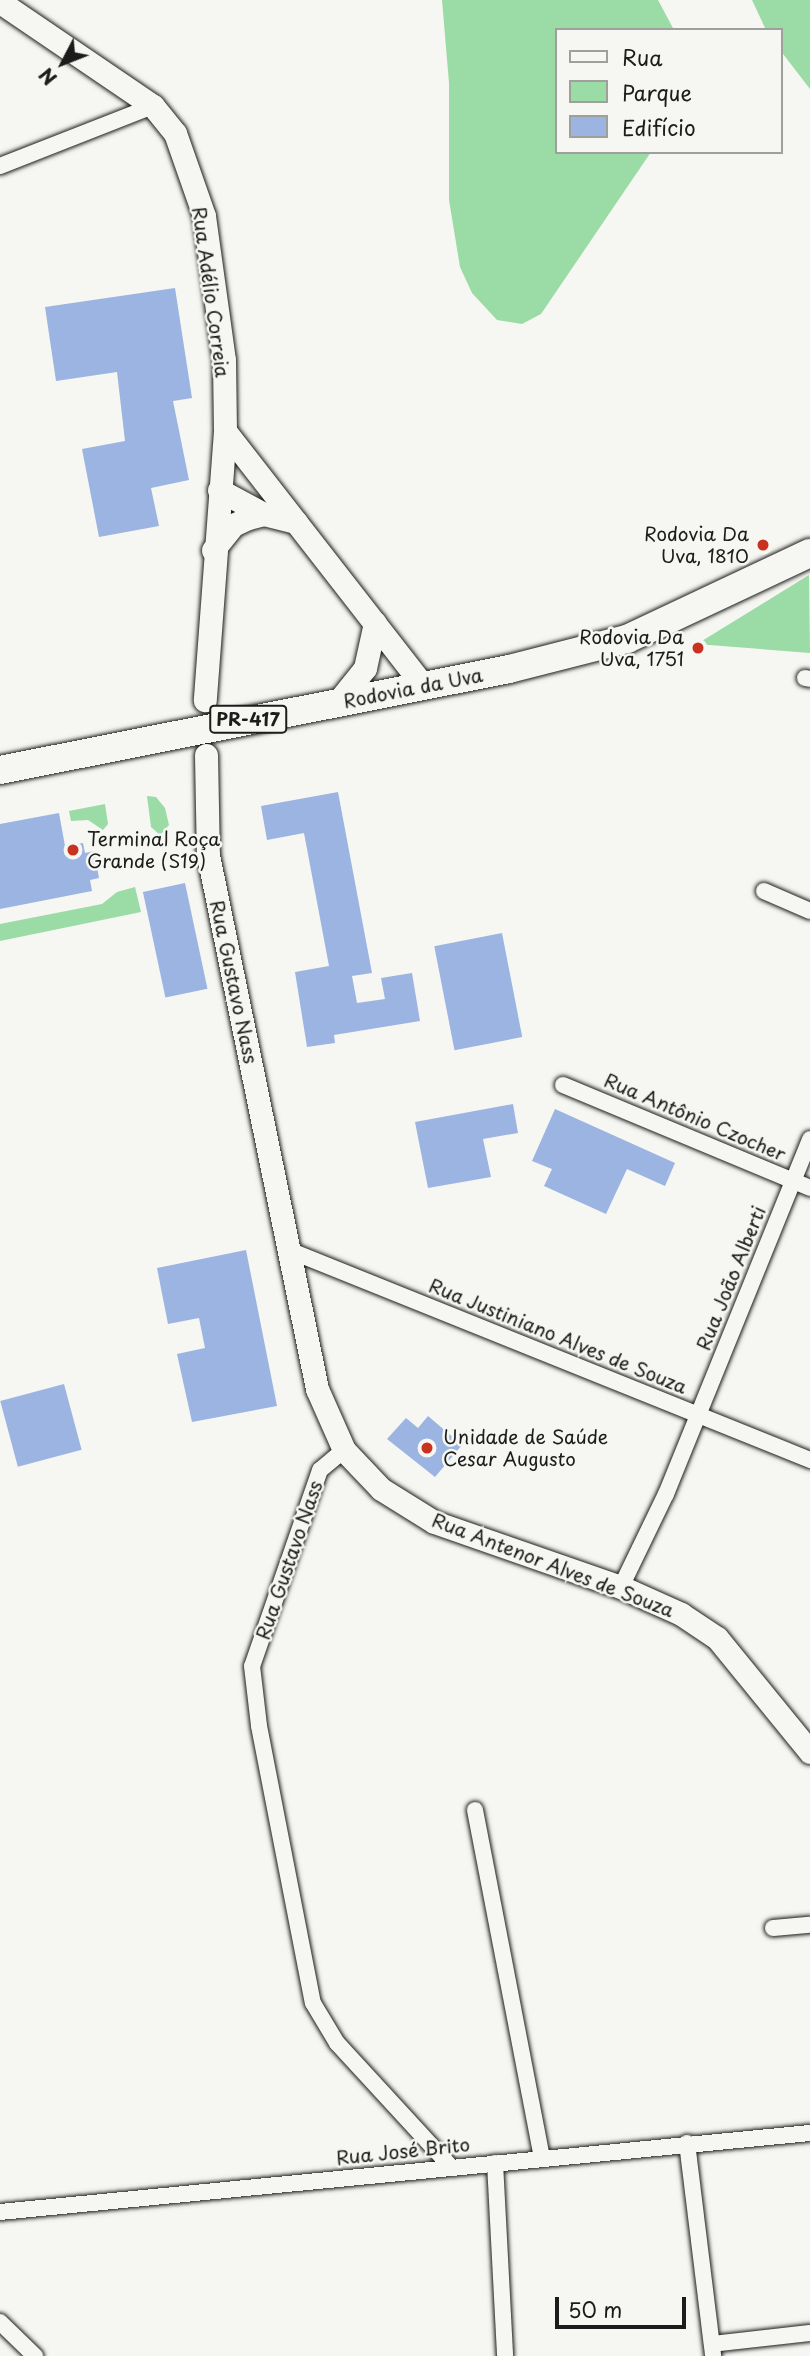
<!DOCTYPE html>
<html>
<head>
<meta charset="utf-8">
<style>
  body { margin:0 }
  #map { position:relative; width:810px; height:2356px; overflow:hidden; background:#f6f6f2; font-family:"Playpen Sans",sans-serif }
  div>[style] { position:absolute }
  .green>* { inset:0; background:#9bdba5 }
  .building>* { inset:0; background:#9bb4e1; transform-origin:0 0 }
  .roads { filter:drop-shadow(0 0 2px #1c1c1c) drop-shadow(0 0 2px #1c1c1c) }
  .minor>* { height:16px; margin:-8px; padding:0 8px; transform-origin:8px; border-radius:8px; background:#f6f6f2 }
  .secondary>* { height:23px; margin:-11.5px; padding:0 11.5px; transform-origin:11.5px; border-radius:11.5px; background:#f6f6f2 }
  .trunk>* { height:28px; margin:-14px; padding:0 14px; transform-origin:14px; border-radius:14px; background:#f6f6f2 }
  .dots>* { width:19px; height:19px; translate:-50% -50%; box-sizing:border-box; border:4px solid #f6f6f2; border-radius:50% }
  span { translate:-50% -50%; white-space:nowrap; text-align:center; line-height:1.15; -webkit-text-stroke:5px #f6f6f2; paint-order:stroke }
  .shield-label span { padding:2px 5px; background:#f6f6f2; border:2px solid; border-radius:5px; -webkit-text-stroke-width:0 }
  .shield-label { font-size:18px; color:#1c1c1c; font-weight:700 }
  .street-label { font-size:19px; color:#1c1c1c }
  .poi-label { font-size:19px; color:#1c1c1c }
  .right { translate:-100% -50%; text-align:right }
  .left { translate:0 -50%; text-align:left }
  .legend { position:absolute; left:555px; top:28px; width:228px; height:126px; box-sizing:border-box; background:#f6f6f2; border:2px solid #9f9f9c; margin:0; padding:9px 12px; list-style:none; font-size:21px; color:#1c1c1c }
  .legend li { display:flex; align-items:center; gap:14px; height:35px }
  .legend b { width:35px; border:2px solid #9f9f9c }
  .north { position:absolute; left:28px; top:28px; width:70px; height:70px; -webkit-text-stroke:5px #f6f6f2; paint-order:stroke; rotate:228deg; font-size:19px; font-weight:700; line-height:28px; text-align:center; color:#1c1c1c }
  .north::after { content:''; display:block; margin:auto; width:24px; height:32px; background:#1c1c1c; clip-path:polygon(50% 0,100% 100%,50% 72%,0 100%) }
  .scale { position:absolute; left:555px; top:2297px; width:131px; height:32px; box-sizing:border-box; border:4px solid #1c1c1c; border-top:0; padding-left:9px; font-size:21px; line-height:24px; white-space:nowrap; color:#1c1c1c; -webkit-text-stroke:5px #f6f6f2; paint-order:stroke }
</style>
</head>
<body>
<div id="map">
  <div class="green">
    <div style="clip-path:polygon(442px 0,658px 0,674px 30px,556px 30px,556px 152px,651px 152px,541px 314px,522px 324px,497px 320px,472px 293px,460px 267px,449px 200px,449px 83px)"></div>
    <div style="clip-path:polygon(752px 0,810px 0,810px 89px,780px 50px,780px 30px,766px 30px)"></div>
    <div style="clip-path:polygon(809px 575px,810px 653px,697px 644px)"></div>
    <div style="clip-path:polygon(147px 796px,156px 797px,165px 808px,169px 825px,160px 835px,151px 827px)"></div>
    <div style="clip-path:polygon(105px 804px,108px 824px,103px 830px,88px 820px,71px 821px,69px 811px)"></div>
    <div style="clip-path:polygon(135px 887px,141px 912px,0 941px,0 924px,102px 904px,117px 892px)"></div>
  </div>
  <div class="building">
    <div style="clip-path:polygon(175px 288px,192px 398px,173px 401px,189px 480px,151px 488px,159px 526px,99px 537px,82px 449px,125px 441px,117px 372px,56px 381px,45px 307px)"></div>
    <div style="clip-path:polygon(338px 792px,372px 973px,352px 976px,357px 1003px,385px 999px,381px 978px,412px 973px,420px 1021px,334px 1035px,335px 1043px,307px 1047px,295px 972px,329px 966px,304px 833px,267px 840px,261px 806px)"></div>
    <div style="clip-path:polygon(59px 813px,65px 846px,83px 843px,85px 853px,94px 851px,99px 878px,90px 880px,92px 891px,0 909px,0 824px)"></div>
    <div style="left:185px;top:883px;width:108px;height:43px;rotate:78deg"></div>
    <div style="left:502px;top:933px;width:106px;height:69px;rotate:79deg"></div>
    <div style="clip-path:polygon(513px 1104px,518px 1133px,483px 1139px,491px 1177px,428px 1188px,415px 1122px)"></div>
    <div style="clip-path:polygon(555px 1109px,675px 1163px,665px 1186px,627px 1169px,606px 1214px,544px 1186px,552px 1169px,532px 1161px)"></div>
    <div style="clip-path:polygon(246px 1250px,277px 1406px,192px 1422px,177px 1354px,205px 1348px,199px 1318px,168px 1324px,157px 1268px)"></div>
    <div style="left:64px;top:1384px;width:68px;height:66px;rotate:75deg"></div>
    <div style="clip-path:polygon(428px 1416px,462px 1445px,435px 1477px,387px 1439px,406px 1418px,418px 1428px)"></div>
  </div>
  <div class="roads">
    <div class="minor">
      <div style="left:0;top:166px;width:164px;rotate:-21.4deg"></div>
      <div style="left:805px;top:678px;width:5px;rotate:11deg"></div>
      <div style="left:764px;top:891px;width:50px;rotate:23.5deg"></div>
      <div style="left:563px;top:1085px;width:268px;rotate:22.6deg"></div>
      <div style="left:291px;top:1251px;width:560px;rotate:21.93deg"></div>
      <div style="left:344px;top:1450px;width:31px;rotate:140deg"></div>
      <div style="left:320px;top:1470px;width:207px;rotate:109.1deg"></div>
      <div style="left:252px;top:1666px;width:60px;rotate:83.3deg"></div>
      <div style="left:259px;top:1726px;width:282px;rotate:79deg"></div>
      <div style="left:313px;top:2003px;width:47px;rotate:59deg"></div>
      <div style="left:337px;top:2043px;width:168px;rotate:47.4deg"></div>
      <div style="left:621px;top:1587px;width:103px;rotate:-64.2deg"></div>
      <div style="left:666px;top:1494px;width:383px;rotate:-67.9deg"></div>
      <div style="left:475px;top:1810px;width:354px;rotate:79.1deg"></div>
      <div style="left:773px;top:1928px;width:37px;rotate:-5deg"></div>
      <div style="left:687px;top:2143px;width:215px;rotate:83deg"></div>
      <div style="left:495px;top:2163px;width:193px;rotate:87deg"></div>
      <div style="left:0;top:2212px;width:814px;rotate:-5.57deg"></div>
      <div style="left:0;top:2322px;width:49px;rotate:44.2deg"></div>
      <div style="left:712px;top:2344px;width:99px;rotate:-6.4deg"></div>
    </div>
    <div class="secondary">
      <div style="left:0;top:2px;width:185px;rotate:34.2deg"></div>
      <div style="left:153px;top:106px;width:35px;rotate:51deg"></div>
      <div style="left:175px;top:133px;width:88px;rotate:70.7deg"></div>
      <div style="left:204px;top:216px;width:145px;rotate:82.1deg"></div>
      <div style="left:224px;top:360px;width:71px;rotate:89.2deg"></div>
      <div style="left:225px;top:431px;width:270px;rotate:94.3deg"></div>
      <div style="left:225px;top:431px;width:322px;rotate:52.1deg"></div>
      <div style="left:219px;top:490px;width:51px;rotate:28.1deg"></div>
      <div style="left:213px;top:550px;width:32px;rotate:-51deg"></div>
      <div style="left:233px;top:525px;width:17px;rotate:-25deg"></div>
      <div style="left:248px;top:518px;width:16px;rotate:-14deg"></div>
      <div style="left:264px;top:514px;width:33px;rotate:14deg"></div>
      <div style="left:337px;top:703px;width:45px;rotate:-51.3deg"></div>
      <div style="left:365px;top:668px;width:46px;rotate:-77.5deg"></div>
      <div style="left:206px;top:755px;width:100px;rotate:88.9deg"></div>
      <div style="left:208px;top:855px;width:545px;rotate:78.46deg"></div>
      <div style="left:317px;top:1389px;width:67px;rotate:66.1deg"></div>
      <div style="left:344px;top:1450px;width:54px;rotate:46.5deg"></div>
      <div style="left:381px;top:1489px;width:62px;rotate:31.9deg"></div>
      <div style="left:434px;top:1522px;width:198px;rotate:19.2deg"></div>
      <div style="left:621px;top:1587px;width:66px;rotate:24.2deg"></div>
      <div style="left:681px;top:1614px;width:43px;rotate:33.7deg"></div>
      <div style="left:717px;top:1638px;width:147px;rotate:50.8deg"></div>
    </div>
    <div class="trunk">
      <div style="left:0;top:770px;width:519px;rotate:-11.22deg"></div>
      <div style="left:509px;top:669px;width:122px;rotate:-14.3deg"></div>
      <div style="left:627px;top:639px;width:202px;rotate:-25.2deg"></div>
    </div>
  </div>
  <div class="dots">
    <div style="left:763px;top:545px;background:#c8321e"></div>
    <div style="left:698px;top:648px;background:#c8321e"></div>
    <div style="left:73px;top:850px;background:#c8321e"></div>
    <div style="left:427px;top:1448px;background:#c8321e"></div>
  </div>
  <div class="shield-label">
    <span style="left:248px;top:719px">PR-417</span>
  </div>
  <div class="street-label">
    <span style="left:211px;top:292px;rotate:82deg">Rua Adélio Correia</span>
    <span style="left:413px;top:688px;rotate:-11deg">Rodovia da Uva</span>
    <span style="left:234px;top:982px;rotate:78deg">Rua Gustavo Nass</span>
    <span style="left:695px;top:1117px;rotate:23deg">Rua Antônio Czocher</span>
    <span style="left:731px;top:1278px;rotate:-68deg">Rua João Alberti</span>
    <span style="left:558px;top:1336px;rotate:22deg">Rua Justiniano Alves de Souza</span>
    <span style="left:289px;top:1560px;rotate:-71deg">Rua Gustavo Nass</span>
    <span style="left:553px;top:1565px;rotate:21deg">Rua Antenor Alves de Souza</span>
    <span style="left:403px;top:2151px;rotate:-6deg">Rua José Brito</span>
  </div>
  <div class="poi-label">
    <span class="right" style="left:749px;top:545px">Rodovia Da<br>Uva, 1810</span>
    <span class="right" style="left:684px;top:648px">Rodovia Da<br>Uva, 1751</span>
    <span class="left" style="left:87px;top:850px">Terminal Roça<br>Grande (S19)</span>
    <span class="left" style="left:443px;top:1448px">Unidade de Saúde<br>Cesar Augusto</span>
  </div>
  <ul class="legend">
  <li><b style="height:9px;background:#f6f6f2"></b>Rua</li>
  <li><b style="height:19px;background:#9bdba5"></b>Parque</li>
  <li><b style="height:19px;background:#9bb4e1"></b>Edifício</li>
  </ul>
  <div class="north">N</div>
  <div class="scale">50 m</div>
</div>
</body>
</html>
